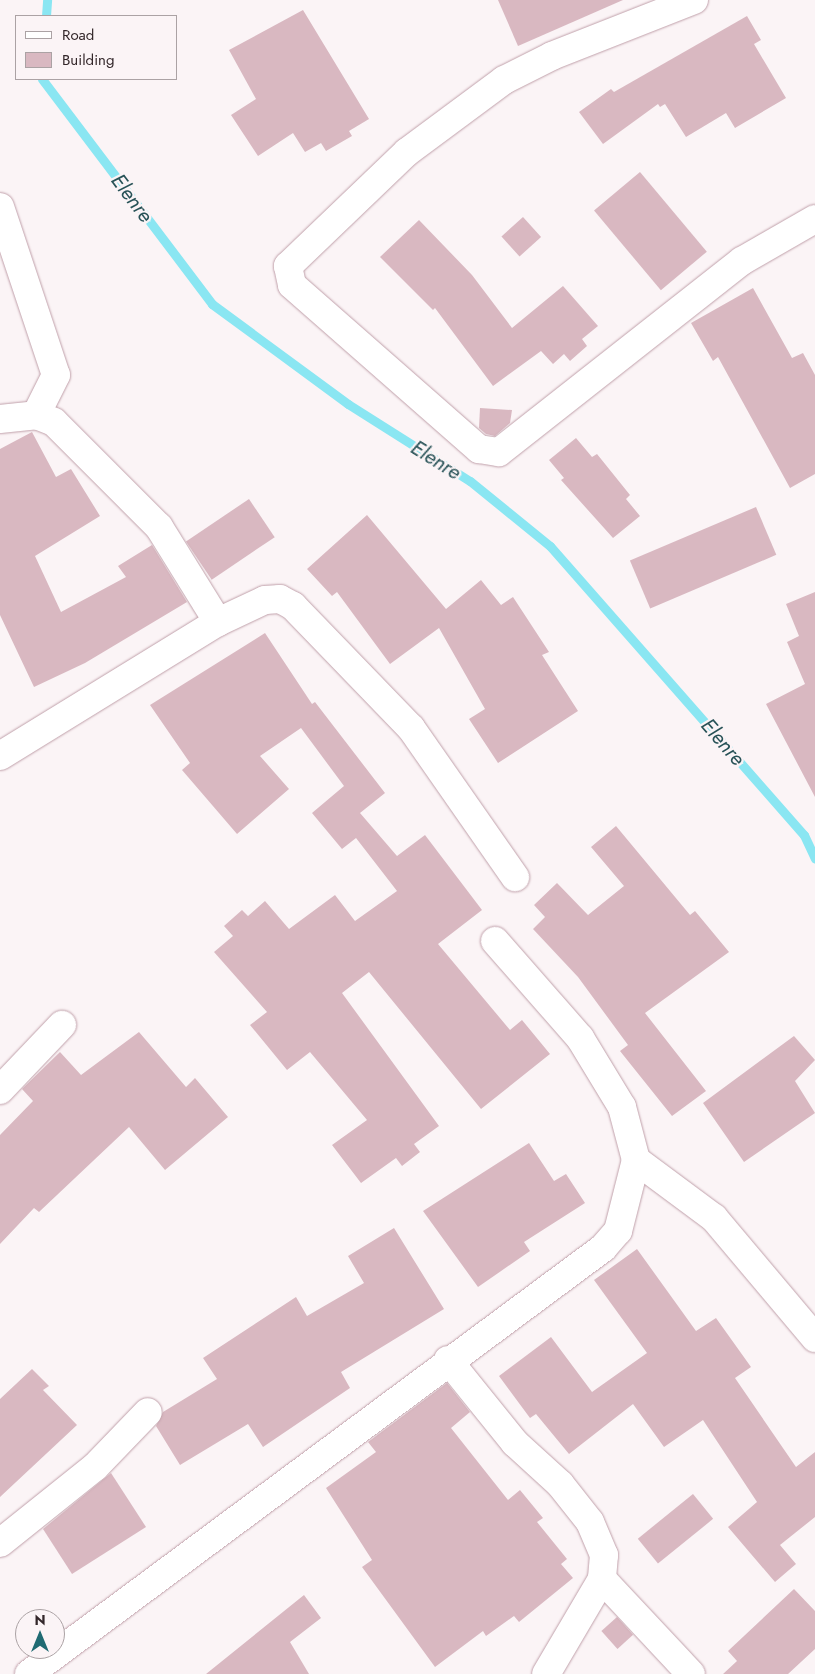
<!DOCTYPE html>
<html>
<head>
<meta charset="utf-8">
<style>
  body { margin:0 }
  #map { position:relative; width:815px; height:1674px; overflow:hidden; background:#fbf4f6; font-family:Jost,sans-serif }
  div>[style] { position:absolute }
  .stream>* { height:9px; margin:-4.5px; padding:0 4.5px; transform-origin:4.5px; border-radius:4.5px; background:#8ae6f2 }
  .building>* { inset:0; background:#d9b8c1; transform-origin:0 0 }
  .roads { filter:drop-shadow(0 0 1px #c0a0aa) drop-shadow(0 0 1px #c0a0aa) }
  .street>* { height:28px; margin:-14px; padding:0 14px; transform-origin:14px; border-radius:14px; background:#fff }
  span { translate:-50% -50%; white-space:nowrap; text-align:center; line-height:1.15; -webkit-text-stroke:4.5px #fbf4f6; paint-order:stroke }
  .water-label { font-size:21px; color:#285257; font-style:italic }
  .legend { position:absolute; left:15px; top:15px; width:162px; height:65px; box-sizing:border-box; background:#fbf4f6; border:1px solid #aba2a4; margin:0; padding:6px 9px; list-style:none; font-size:15px; color:#33272a }
  .legend li { display:flex; align-items:center; gap:10px; height:25px }
  .legend b { width:25px; border:1px solid #aba2a4 }
  .north { position:absolute; left:15px; top:1609px; width:50px; height:50px; box-sizing:border-box; background:#fbf4f6; border:1px solid #aba2a4; border-radius:50%; rotate:0deg; font-size:14px; font-weight:700; line-height:20px; text-align:center; color:#33272a }
  .north::after { content:''; display:block; margin:auto; width:18px; height:22px; background:#206b73; clip-path:polygon(50% 0,100% 100%,50% 72%,0 100%) }
</style>
</head>
<body>
<div id="map">
  <div class="stream">
    <div style="left:46px;top:16px;width:16px;rotate:-86deg"></div>
    <div style="left:42px;top:79px;width:282px;rotate:52.9deg"></div>
    <div style="left:212px;top:304px;width:169px;rotate:36.3deg"></div>
    <div style="left:348px;top:404px;width:144px;rotate:32.3deg"></div>
    <div style="left:470px;top:481px;width:103px;rotate:39.1deg"></div>
    <div style="left:550px;top:546px;width:385px;rotate:48.7deg"></div>
    <div style="left:804px;top:835px;width:26px;rotate:65deg"></div>
  </div>
  <div class="building">
    <div style="clip-path:polygon(498px 0,623px 0,518px 46px)"></div>
    <div style="clip-path:polygon(303px 10px,369px 119px,349px 131px,352px 136px,326px 151px,321px 143px,305px 152px,293px 133px,258px 156px,231px 115px,256px 99px,229px 50px)"></div>
    <div style="clip-path:polygon(747px 16px,761px 40px,754px 44px,786px 98px,735px 128px,726px 113px,686px 137px,665px 104px,660px 107px,658px 104px,603px 144px,579px 112px,611px 89px,614px 92px)"></div>
    <div style="left:640px;top:172px;width:104px;height:60px;rotate:50deg"></div>
    <div style="left:523px;top:217px;width:27px;height:29px;rotate:48deg"></div>
    <div style="clip-path:polygon(419px 220px,472px 275px,512px 328px,563px 286px,598px 326px,582px 339px,587px 346px,570px 361px,564px 354px,553px 364px,541px 351px,493px 386px,435px 308px,433px 310px,380px 257px)"></div>
    <div style="clip-path:polygon(753px 288px,792px 358px,803px 353px,815px 375px,815px 474px,790px 488px,718px 357px,713px 361px,691px 323px)"></div>
    <div style="clip-path:polygon(480px 408px,512px 410px,510px 423px,495px 436px,486px 434px,479px 428px)"></div>
    <div style="clip-path:polygon(32px 432px,56px 477px,71px 469px,100px 516px,35px 556px,61px 612px,126px 577px,118px 566px,152px 545px,187px 602px,85px 663px,34px 687px,0 615px,0 449px)"></div>
    <div style="clip-path:polygon(576px 438px,592px 457px,597px 454px,630px 495px,626px 499px,640px 516px,613px 538px,561px 480px,564px 478px,549px 460px)"></div>
    <div style="left:249px;top:499px;width:46px;height:76px;rotate:56deg"></div>
    <div style="left:756px;top:507px;width:52px;height:137px;rotate:67deg"></div>
    <div style="clip-path:polygon(367px 515px,446px 609px,481px 580px,501px 605px,513px 597px,549px 652px,542px 655px,578px 711px,498px 763px,469px 719px,485px 709px,439px 628px,390px 664px,337px 592px,332px 596px,307px 569px)"></div>
    <div style="clip-path:polygon(815px 592px,815px 797px,766px 704px,805px 684px,787px 642px,799px 636px,786px 604px)"></div>
    <div style="clip-path:polygon(265px 633px,312px 704px,315px 702px,385px 793px,360px 813px,397px 856px,425px 835px,482px 910px,438px 944px,510px 1030px,522px 1020px,550px 1054px,481px 1109px,369px 972px,342px 993px,439px 1126px,414px 1144px,420px 1152px,402px 1166px,396px 1158px,361px 1183px,332px 1145px,367px 1120px,310px 1052px,287px 1070px,250px 1025px,267px 1012px,214px 952px,233px 936px,224px 926px,242px 910px,248px 916px,265px 901px,289px 929px,335px 895px,355px 921px,397px 891px,356px 838px,342px 849px,312px 813px,344px 786px,301px 728px,260px 756px,289px 789px,237px 834px,182px 770px,190px 763px,150px 705px)"></div>
    <div style="clip-path:polygon(616px 826px,690px 915px,695px 911px,729px 952px,645px 1013px,706px 1091px,672px 1116px,620px 1051px,628px 1045px,578px 977px,533px 929px,545px 917px,534px 905px,557px 883px,588px 915px,624px 886px,591px 847px)"></div>
    <div style="clip-path:polygon(139px 1032px,186px 1087px,195px 1078px,228px 1117px,165px 1170px,129px 1127px,39px 1212px,34px 1208px,0 1244px,0 1135px,33px 1101px,22px 1089px,60px 1052px,81px 1075px)"></div>
    <div style="clip-path:polygon(794px 1036px,815px 1060px,795px 1081px,815px 1113px,744px 1162px,703px 1103px)"></div>
    <div style="clip-path:polygon(529px 1143px,554px 1181px,566px 1174px,585px 1203px,524px 1242px,530px 1251px,478px 1287px,423px 1211px)"></div>
    <div style="clip-path:polygon(394px 1228px,444px 1309px,341px 1372px,350px 1388px,263px 1447px,248px 1424px,180px 1465px,156px 1426px,163px 1412px,217px 1379px,203px 1358px,296px 1297px,307px 1316px,364px 1283px,348px 1256px)"></div>
    <div style="clip-path:polygon(637px 1249px,696px 1331px,716px 1318px,751px 1367px,735px 1378px,796px 1467px,815px 1452px,815px 1517px,780px 1545px,796px 1564px,775px 1582px,728px 1527px,757px 1502px,703px 1420px,664px 1447px,633px 1404px,569px 1454px,536px 1414px,530px 1418px,499px 1376px,551px 1337px,592px 1392px,647px 1353px,594px 1280px)"></div>
    <div style="clip-path:polygon(32px 1369px,49px 1386px,43px 1390px,77px 1425px,0 1497px,0 1399px)"></div>
    <div style="clip-path:polygon(447px 1383px,470px 1412px,451px 1428px,508px 1500px,520px 1490px,543px 1518px,537px 1522px,567px 1559px,561px 1564px,573px 1578px,519px 1622px,514px 1616px,486px 1636px,483px 1631px,435px 1667px,362px 1567px,372px 1560px,326px 1488px,376px 1452px,368px 1442px)"></div>
    <div style="clip-path:polygon(111px 1473px,146px 1527px,72px 1574px,43px 1529px)"></div>
    <div style="left:693px;top:1494px;width:32px;height:71px;rotate:51deg"></div>
    <div style="clip-path:polygon(794px 1589px,815px 1611px,815px 1649px,788px 1674px,723px 1674px,737px 1661px,728px 1651px)"></div>
    <div style="clip-path:polygon(304px 1595px,321px 1618px,290px 1642px,309px 1674px,206px 1674px)"></div>
    <div style="left:617px;top:1617px;width:24px;height:21px;rotate:48deg"></div>
  </div>
  <div class="roads">
    <div class="street">
      <div style="left:694px;top:0;width:153px;rotate:158.5deg"></div>
      <div style="left:552px;top:56px;width:54px;rotate:153.4deg"></div>
      <div style="left:504px;top:80px;width:121px;rotate:143.4deg"></div>
      <div style="left:407px;top:152px;width:165px;rotate:136.2deg"></div>
      <div style="left:288px;top:266px;width:19px;rotate:78deg"></div>
      <div style="left:292px;top:285px;width:249px;rotate:41.3deg"></div>
      <div style="left:479px;top:449px;width:20px;rotate:9deg"></div>
      <div style="left:499px;top:452px;width:309px;rotate:-38.2deg"></div>
      <div style="left:742px;top:261px;width:84px;rotate:-29.9deg"></div>
      <div style="left:0;top:207px;width:177px;rotate:71.6deg"></div>
      <div style="left:56px;top:375px;width:45px;rotate:116.6deg"></div>
      <div style="left:0;top:419px;width:36px;rotate:-6deg"></div>
      <div style="left:36px;top:415px;width:19px;rotate:21deg"></div>
      <div style="left:54px;top:422px;width:148px;rotate:45deg"></div>
      <div style="left:159px;top:527px;width:112px;rotate:58.2deg"></div>
      <div style="left:0;top:756px;width:256px;rotate:-31.6deg"></div>
      <div style="left:218px;top:622px;width:52px;rotate:-25.1deg"></div>
      <div style="left:265px;top:600px;width:15px;rotate:-4deg"></div>
      <div style="left:280px;top:599px;width:15px;rotate:28deg"></div>
      <div style="left:293px;top:606px;width:170px;rotate:46deg"></div>
      <div style="left:411px;top:728px;width:182px;rotate:55.1deg"></div>
      <div style="left:0;top:1090px;width:90px;rotate:-46.4deg"></div>
      <div style="left:636px;top:1160px;width:97px;rotate:36.6deg"></div>
      <div style="left:714px;top:1218px;width:157px;rotate:49.9deg"></div>
      <div style="left:448px;top:1360px;width:107px;rotate:51.1deg"></div>
      <div style="left:515px;top:1443px;width:61px;rotate:42.3deg"></div>
      <div style="left:560px;top:1484px;width:48px;rotate:51.7deg"></div>
      <div style="left:590px;top:1522px;width:36px;rotate:67deg"></div>
      <div style="left:604px;top:1555px;width:24px;rotate:95deg"></div>
      <div style="left:602px;top:1579px;width:110px;rotate:120.5deg"></div>
      <div style="left:0;top:1543px;width:122px;rotate:-38.7deg"></div>
      <div style="left:95px;top:1467px;width:76px;rotate:-46.1deg"></div>
      <div style="left:602px;top:1579px;width:130px;rotate:46.9deg"></div>
      <div style="left:29px;top:1674px;width:715px;rotate:-36.58deg"></div>
      <div style="left:603px;top:1248px;width:23px;rotate:-49deg"></div>
      <div style="left:618px;top:1231px;width:73px;rotate:-75.8deg"></div>
      <div style="left:636px;top:1160px;width:55px;rotate:-104.8deg"></div>
      <div style="left:622px;top:1107px;width:81px;rotate:-121.3deg"></div>
      <div style="left:580px;top:1038px;width:129px;rotate:-131.2deg"></div>
    </div>
  </div>
  <div class="water-label">
    <span style="left:132px;top:198px;rotate:53deg">Elenre</span>
    <span style="left:436px;top:460px;rotate:32deg">Elenre</span>
    <span style="left:723px;top:742px;rotate:49deg">Elenre</span>
  </div>
  <ul class="legend">
  <li><b style="height:6px;background:#fff"></b>Road</li>
  <li><b style="height:14px;background:#d9b8c1"></b>Building</li>
  </ul>
  <div class="north">N</div>
</div>
</body>
</html>
